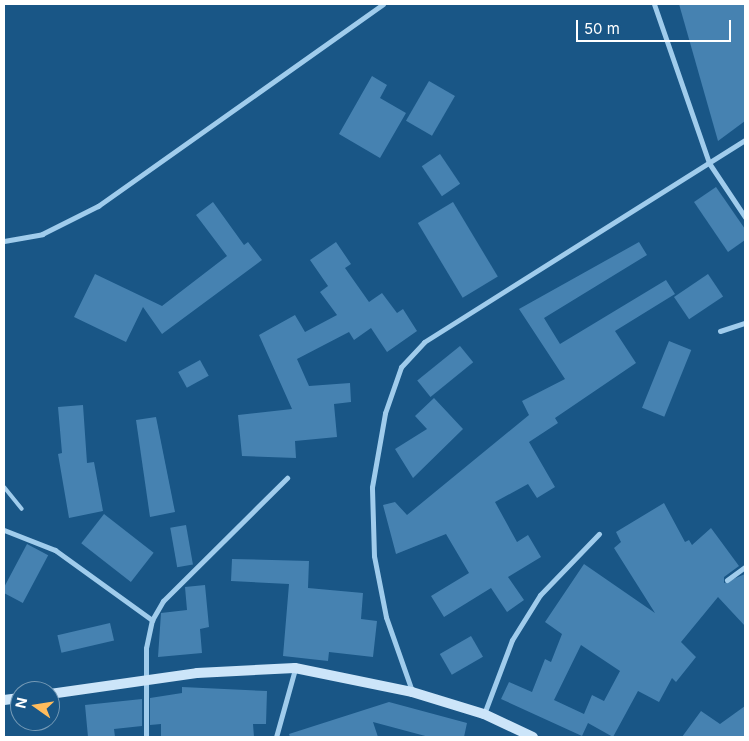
<!DOCTYPE html>
<html>
<head>
<meta charset="utf-8">
<style>
  body { margin:0 }
  #map { position:relative; width:749px; height:741px; overflow:hidden; background:#195686; font-family:Inter,sans-serif }
  div>[style] { position:absolute }
  .building>* { inset:0; background:#4682b1; transform-origin:0 0 }
  .lane>* { height:4px; margin:-2px; padding:0 2px; transform-origin:2px; border-radius:2px; background:#a0ccec }
  .street>* { height:5px; margin:-2.5px; padding:0 2.5px; transform-origin:2.5px; border-radius:2.5px; background:#a0ccec }
  .secondary>* { height:10px; margin:-5px; padding:0 5px; transform-origin:5px; border-radius:5px; background:#cce5f9 }
  span { translate:-50% -50%; white-space:nowrap; text-align:center; line-height:1.15; -webkit-text-stroke:4.5px #195686; paint-order:stroke }
  .frame { position:absolute; inset:0; border:5px solid #fff; pointer-events:none }
  .north { position:absolute; left:10px; top:681px; width:50px; height:50px; box-sizing:border-box; background:#195686; border:1px solid #759ab6; border-radius:50%; rotate:283deg; font-size:14px; font-weight:700; line-height:20px; text-align:center; color:#fff }
  .north::after { content:''; display:block; margin:auto; width:18px; height:22px; background:#ffbc5c; clip-path:polygon(50% 0,100% 100%,50% 72%,0 100%) }
  .scale { position:absolute; left:576px; top:20px; width:155px; height:22px; box-sizing:border-box; border:2px solid #fff; border-top:0; padding-left:6px; font-size:15px; line-height:18px; white-space:nowrap; color:#fff; -webkit-text-stroke:4px #195686; paint-order:stroke }
</style>
</head>
<body>
<div id="map">
  <div class="building">
    <div style="clip-path:polygon(679px 4px,745px 4px,745px 121px,718px 141px)"></div>
    <div style="clip-path:polygon(372px 76px,387px 85px,380px 98px,406px 113px,380px 158px,339px 134px)"></div>
    <div style="left:429px;top:81px;width:30px;height:46px;rotate:30deg"></div>
    <div style="left:440px;top:154px;width:36px;height:22px;rotate:56deg"></div>
    <div style="clip-path:polygon(716px 187px,745px 229px,745px 240px,728px 252px,694px 202px)"></div>
    <div style="clip-path:polygon(213px 202px,244px 245px,248px 242px,262px 260px,162px 334px,143px 307px,126px 342px,74px 317px,95px 274px,162px 306px,227px 256px,196px 215px)"></div>
    <div style="left:453px;top:202px;width:87px;height:41px;rotate:59deg"></div>
    <div style="clip-path:polygon(336px 242px,351px 264px,345px 268px,369px 302px,382px 293px,397px 313px,403px 309px,417px 331px,387px 352px,371px 328px,354px 340px,349px 332px,297px 359px,309px 386px,350px 383px,351px 402px,334px 404px,337px 437px,295px 441px,296px 458px,242px 456px,238px 415px,292px 409px,259px 335px,295px 315px,305px 332px,337px 315px,320px 292px,328px 286px,310px 260px)"></div>
    <div style="clip-path:polygon(639px 242px,647px 255px,544px 318px,560px 344px,666px 280px,675px 294px,615px 331px,636px 363px,555px 418px,558px 423px,529px 442px,555px 487px,537px 498px,528px 484px,495px 502px,517px 542px,528px 535px,541px 557px,508px 577px,524px 600px,507px 612px,491px 588px,444px 617px,431px 596px,469px 573px,446px 534px,396px 554px,383px 505px,395px 502px,407px 515px,529px 415px,522px 401px,565px 379px,519px 309px)"></div>
    <div style="left:708px;top:274px;width:27px;height:41px;rotate:56deg"></div>
    <div style="left:669px;top:341px;width:24px;height:72px;rotate:22deg"></div>
    <div style="left:460px;top:346px;width:21px;height:55px;rotate:51deg"></div>
    <div style="left:200px;top:360px;width:18px;height:25px;rotate:61deg"></div>
    <div style="clip-path:polygon(434px 398px,463px 429px,413px 478px,395px 449px,427px 429px,415px 416px)"></div>
    <div style="clip-path:polygon(83px 405px,87px 463px,94px 462px,103px 511px,69px 518px,58px 454px,62px 453px,58px 407px)"></div>
    <div style="clip-path:polygon(156px 417px,175px 512px,150px 517px,136px 420px)"></div>
    <div style="clip-path:polygon(evenodd,664px 503px,685px 542px,689px 540px,692px 545px,711px 528px,739px 566px,724px 577px,724px 583px,745px 574px,745px 626px,718px 597px,681px 642px,696px 657px,676px 682px,672px 678px,659px 702px,638px 691px,613px 737px,588px 723px,582px 736px,501px 699px,509px 682px,532px 692px,545px 659px,551px 662px,562px 634px,545px 622px,584px 564px,655px 613px,614px 548px,621px 542px,616px 532px,664px 503px,581px 645px,620px 671px,604px 701px,592px 695px,584px 714px,554px 700px,581px 645px)"></div>
    <div style="left:104px;top:514px;width:63px;height:37px;rotate:38deg"></div>
    <div style="left:186px;top:525px;width:40px;height:16px;rotate:80deg"></div>
    <div style="left:27px;top:544px;width:24px;height:54px;rotate:28deg"></div>
    <div style="clip-path:polygon(232px 559px,309px 561px,308px 588px,363px 593px,361px 619px,377px 621px,373px 657px,329px 652px,328px 661px,283px 656px,289px 584px,231px 581px)"></div>
    <div style="clip-path:polygon(205px 585px,209px 627px,200px 629px,202px 653px,158px 657px,161px 613px,187px 610px,185px 587px)"></div>
    <div style="left:110px;top:623px;width:18px;height:54px;rotate:77deg"></div>
    <div style="left:471px;top:636px;width:24px;height:36px;rotate:60deg"></div>
    <div style="clip-path:polygon(182px 687px,267px 691px,266px 724px,253px 724px,254px 737px,161px 737px,161px 724px,150px 725px,150px 698px,182px 693px)"></div>
    <div style="clip-path:polygon(142px 699px,142px 726px,114px 729px,115px 737px,88px 737px,85px 705px)"></div>
    <div style="clip-path:polygon(389px 702px,467px 723px,464px 737px,429px 737px,373px 722px,378px 737px,290px 737px,289px 734px)"></div>
    <div style="clip-path:polygon(745px 706px,745px 737px,682px 737px,701px 711px,720px 724px)"></div>
  </div>
  <div class="lane">
    <div style="left:4px;top:487px;width:28px;rotate:51deg"></div>
  </div>
  <div class="street">
    <div style="left:654px;top:4px;width:168px;rotate:70.9deg"></div>
    <div style="left:709px;top:163px;width:65px;rotate:56.3deg"></div>
    <div style="left:4px;top:241px;width:39px;rotate:-10deg"></div>
    <div style="left:42px;top:234px;width:63px;rotate:-26.6deg"></div>
    <div style="left:98px;top:206px;width:349px;rotate:-35.3deg"></div>
    <div style="left:720px;top:331px;width:26px;rotate:-18deg"></div>
    <div style="left:4px;top:530px;width:55px;rotate:21.4deg"></div>
    <div style="left:55px;top:550px;width:120px;rotate:35.8deg"></div>
    <div style="left:727px;top:580px;width:22px;rotate:-36deg"></div>
    <div style="left:412px;top:691px;width:78px;rotate:-109.4deg"></div>
    <div style="left:386px;top:617px;width:62px;rotate:-101.1deg"></div>
    <div style="left:374px;top:556px;width:69px;rotate:-91.7deg"></div>
    <div style="left:372px;top:487px;width:75px;rotate:-80deg"></div>
    <div style="left:385px;top:413px;width:49px;rotate:-70.8deg"></div>
    <div style="left:401px;top:367px;width:34px;rotate:-47deg"></div>
    <div style="left:424px;top:342px;width:379px;rotate:-32.2deg"></div>
    <div style="left:484px;top:714px;width:79px;rotate:-69.3deg"></div>
    <div style="left:512px;top:640px;width:53px;rotate:-58.1deg"></div>
    <div style="left:540px;top:595px;width:85px;rotate:-46deg"></div>
    <div style="left:146px;top:737px;width:89px;rotate:-90deg"></div>
    <div style="left:146px;top:648px;width:29px;rotate:-78deg"></div>
    <div style="left:152px;top:620px;width:22px;rotate:-60deg"></div>
    <div style="left:163px;top:601px;width:175px;rotate:-44.8deg"></div>
    <div style="left:276px;top:737px;width:71px;rotate:-74.4deg"></div>
  </div>
  <div class="secondary">
    <div style="left:50px;top:694px;width:148px;rotate:-8.1deg"></div>
    <div style="left:197px;top:673px;width:98px;rotate:-2.9deg"></div>
    <div style="left:295px;top:668px;width:119px;rotate:11.6deg"></div>
    <div style="left:412px;top:692px;width:75px;rotate:17deg"></div>
    <div style="left:484px;top:714px;width:54px;rotate:25.1deg"></div>
    <div style="left:4px;top:700px;width:16px;rotate:-7deg"></div>
  </div>
  <div class="frame"></div>
  <div class="north">N</div>
  <div class="scale">50 m</div>
</div>
</body>
</html>
